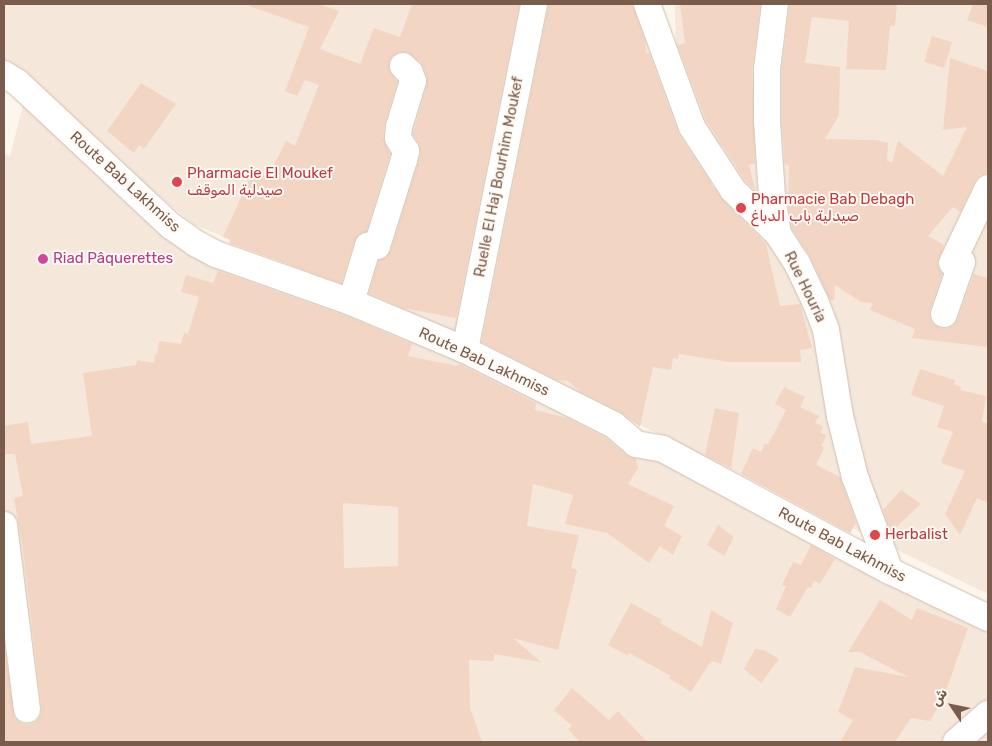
<!DOCTYPE html>
<html>
<head>
<meta charset="utf-8">
<style>
  body { margin:0 }
  #map { position:relative; width:992px; height:746px; overflow:hidden; background:#fdf6ec; font-family:Rubik,Vazirmatn,sans-serif }
  div>[style] { position:absolute }
  .residential>* { inset:0; background:#f5e8da }
  .building>* { inset:0; background:#f3d5c3; transform-origin:0 0 }
  .roads { filter:drop-shadow(0 0 1px #d1beb0) drop-shadow(0 0 1px #d1beb0) }
  .minor>* { height:26px; margin:-13px; padding:0 13px; transform-origin:13px; border-radius:13px; background:#fff }
  .dots>* { width:14px; height:14px; translate:-50% -50%; box-sizing:border-box; border:2px solid #fffaf3; border-radius:50% }
  span { translate:-50% -50%; white-space:nowrap; text-align:center; line-height:1.15; -webkit-text-stroke:4px #fffaf3; paint-order:stroke }
  .health-label { font-size:15px; color:#be3a42 }
  .left { translate:0 -50%; text-align:left }
  .street-label { font-size:15px; color:#7a5c4d }
  .hotel-label { font-size:15px; color:#b23c85 }
  .frame { position:absolute; inset:0; border:5px solid #7a5c4d; pointer-events:none }
  .north { position:absolute; left:927px; top:681px; width:50px; height:50px; -webkit-text-stroke:4px #fffaf3; paint-order:stroke; rotate:304deg; font-size:14px; font-weight:700; line-height:20px; text-align:center; color:#7a5c4d }
  .north::after { content:''; display:block; margin:auto; width:18px; height:22px; background:#7a5c4d; clip-path:polygon(50% 0,100% 100%,50% 72%,0 100%) }
</style>
</head>
<body>
<div id="map">
  <div class="residential">
    <div style="clip-path:polygon(4px 4px,646px 4px,702px 152px,720px 209px,707px 154px,676px 81px,675px 4px,988px 4px,988px 594px,477px 346px,988px 615px,988px 742px,4px 742px,4px 154px,10px 156px,25px 98px,230px 253px,443px 330px,193px 224px,4px 67px)"></div>
  </div>
  <div class="building">
    <div style="clip-path:polygon(250px 4px,319px 4px,339px 11px,320px 49px,360px 64px,374px 28px,400px 37px,412px 4px,519px 4px,456px 318px,403px 308px,369px 293px,379px 260px,386px 258px,391px 250px,421px 154px,419px 144px,413px 134px,427px 85px,427px 76px,421px 62px,407px 52px,399px 52px,392px 56px,389px 62px,389px 70px,397px 82px,384px 126px,383px 137px,390px 154px,366px 232px,359px 234px,354px 242px,341px 283px,229px 243px,230px 240px,223px 237px,253px 171px,267px 178px,286px 141px,295px 146px,319px 85px,305px 80px,297px 96px,285px 91px,309px 27px,249px 6px)"></div>
    <div style="clip-path:polygon(549px 4px,632px 4px,645px 41px,646px 53px,649px 53px,679px 135px,721px 198px,766px 244px,780px 306px,800px 304px,801px 307px,812px 348px,800px 350px,801px 362px,729px 362px,679px 354px,678px 359px,673px 358px,671px 370px,653px 367px,640px 427px,621px 412px,581px 392px,568px 381px,557px 380px,482px 342px)"></div>
    <div style="clip-path:polygon(680px 4px,760px 4px,752px 69px,755px 163px,749px 165px,755px 190px,745px 180px,706px 120px,678px 45px,685px 43px)"></div>
    <div style="clip-path:polygon(790px 4px,897px 4px,895px 26px,890px 26px,886px 70px,846px 69px,849px 21px,812px 17px,805px 63px,840px 67px,839px 115px,825px 139px,876px 140px,888px 143px,887px 161px,892px 162px,898px 141px,943px 176px,967px 127px,943px 130px,950px 58px,988px 71px,988px 173px,980px 175px,975px 181px,960px 212px,953px 207px,928px 236px,944px 245px,937px 264px,942px 274px,930px 310px,929px 316px,932px 323px,940px 328px,946px 329px,953px 326px,958px 319px,974px 274px,988px 278px,988px 347px,912px 338px,915px 329px,870px 310px,873px 303px,861px 302px,835px 285px,834px 300px,830px 300px,810px 256px,792px 228px,788px 204px,789px 166px,785px 164px,782px 120px,782px 70px)"></div>
    <div style="clip-path:polygon(973px 4px,988px 4px,988px 27px,967px 20px)"></div>
    <div style="left:932px;top:36px;width:21px;height:27px;rotate:17deg"></div>
    <div style="clip-path:polygon(141px 83px,176px 104px,144px 149px,139px 145px,134px 153px,107px 131px)"></div>
    <div style="clip-path:polygon(evenodd,218px 271px,346px 316px,412px 344px,408px 356px,457px 366px,459px 364px,536px 403px,535px 410px,567px 418px,606px 438px,626px 455px,636px 459px,638px 468px,628px 484px,674px 506px,664px 526px,682px 536px,673px 555px,660px 546px,649px 563px,607px 533px,565px 524px,573px 495px,533px 484px,527px 526px,579px 535px,571px 568px,577px 570px,558px 650px,513px 638px,541px 662px,494px 654px,494px 661px,469px 660px,470px 708px,482px 742px,4px 742px,4px 645px,15px 719px,22px 724px,29px 725px,36px 722px,41px 715px,42px 709px,22px 542px,14px 498px,23px 496px,15px 454px,4px 454px,4px 426px,28px 422px,31px 444px,92px 436px,83px 373px,136px 365px,137px 360px,154px 363px,155px 354px,157px 355px,159px 341px,181px 344px,184px 333px,188px 334px,199px 297px,181px 292px,186px 275px,213px 283px,218px 271px,343px 503px,398px 507px,398px 566px,344px 568px,343px 503px)"></div>
    <div style="clip-path:polygon(920px 369px,955px 380px,954px 384px,961px 387px,960px 390px,986px 396px,982px 422px,988px 424px,988px 503px,977px 498px,960px 535px,945px 514px,965px 471px,941px 463px,953px 432px,937px 427px,944px 406px,911px 395px)"></div>
    <div style="clip-path:polygon(784px 387px,805px 397px,800px 407px,819px 416px,815px 423px,823px 427px,820px 433px,827px 435px,821px 446px,824px 448px,816px 465px,840px 477px,856px 523px,850px 533px,741px 474px,753px 448px,761px 452px,765px 443px,768px 445px,786px 410px,775px 404px)"></div>
    <div style="clip-path:polygon(715px 408px,739px 413px,731px 468px,705px 455px)"></div>
    <div style="clip-path:polygon(901px 490px,921px 504px,891px 532px,883px 510px)"></div>
    <div style="clip-path:polygon(718px 525px,734px 537px,724px 556px,707px 545px)"></div>
    <div style="clip-path:polygon(811px 545px,835px 559px,820px 584px,814px 581px,811px 588px,808px 587px,790px 617px,776px 609px,786px 586px,782px 585px,793px 562px,801px 565px)"></div>
    <div style="clip-path:polygon(880px 600px,912px 620px,917px 608px,968px 628px,945px 694px,930px 721px,911px 718px,895px 742px,840px 742px,853px 720px,838px 712px,855px 667px,908px 677px,860px 652px,848px 652px)"></div>
    <div style="clip-path:polygon(631px 603px,662px 620px,660px 623px,702px 647px,711px 610px,733px 623px,721px 664px,711px 661px,691px 692px,669px 678px,671px 676px,629px 653px,628px 656px,608px 645px)"></div>
    <div style="clip-path:polygon(755px 649px,764px 650px,779px 659px,761px 683px,744px 669px)"></div>
    <div style="clip-path:polygon(572px 688px,609px 720px,618px 711px,647px 742px,580px 742px,568px 729px,572px 726px,554px 710px)"></div>
  </div>
  <div class="roads">
    <div class="minor">
      <div style="left:647px;top:4px;width:131px;rotate:69.9deg"></div>
      <div style="left:692px;top:127px;width:75px;rotate:56.9deg"></div>
      <div style="left:733px;top:190px;width:63px;rotate:44.4deg"></div>
      <div style="left:778px;top:234px;width:35px;rotate:57deg"></div>
      <div style="left:797px;top:263px;width:42px;rotate:64.7deg"></div>
      <div style="left:815px;top:301px;width:31px;rotate:69deg"></div>
      <div style="left:826px;top:330px;width:87px;rotate:80.8deg"></div>
      <div style="left:840px;top:416px;width:63px;rotate:76.2deg"></div>
      <div style="left:855px;top:477px;width:100px;rotate:69.6deg"></div>
      <div style="left:775px;top:4px;width:65px;rotate:97deg"></div>
      <div style="left:767px;top:69px;width:52px;rotate:90deg"></div>
      <div style="left:767px;top:121px;width:75px;rotate:86.2deg"></div>
      <div style="left:772px;top:196px;width:38px;rotate:81deg"></div>
      <div style="left:4px;top:74px;width:15px;rotate:32deg"></div>
      <div style="left:17px;top:82px;width:211px;rotate:43.1deg"></div>
      <div style="left:171px;top:226px;width:29px;rotate:35deg"></div>
      <div style="left:195px;top:243px;width:24px;rotate:28deg"></div>
      <div style="left:216px;top:254px;width:143px;rotate:19.6deg"></div>
      <div style="left:351px;top:302px;width:124px;rotate:22.8deg"></div>
      <div style="left:465px;top:350px;width:167px;rotate:26.7deg"></div>
      <div style="left:614px;top:425px;width:29px;rotate:41deg"></div>
      <div style="left:636px;top:444px;width:27px;rotate:10deg"></div>
      <div style="left:663px;top:449px;width:258px;rotate:28.3deg"></div>
      <div style="left:890px;top:571px;width:109px;rotate:25.6deg"></div>
      <div style="left:952px;top:263px;width:83px;rotate:-64.4deg"></div>
      <div style="left:351px;top:302px;width:59px;rotate:-73.1deg"></div>
      <div style="left:368px;top:246px;width:9px"></div>
      <div style="left:377px;top:246px;width:90px;rotate:-72.6deg"></div>
      <div style="left:404px;top:160px;width:9px;rotate:-77deg"></div>
      <div style="left:406px;top:151px;width:15px;rotate:-122deg"></div>
      <div style="left:398px;top:138px;width:11px;rotate:-85deg"></div>
      <div style="left:399px;top:127px;width:48px;rotate:-73.1deg"></div>
      <div style="left:413px;top:81px;width:9px;rotate:-111deg"></div>
      <div style="left:410px;top:73px;width:10px;rotate:-135deg"></div>
      <div style="left:944px;top:314px;width:55px;rotate:-70.9deg"></div>
      <div style="left:465px;top:350px;width:353px;rotate:-78.7deg"></div>
      <div style="left:4px;top:525px;width:186px;rotate:82.9deg"></div>
      <div style="left:956px;top:742px;width:43px;rotate:-41.2deg"></div>
    </div>
  </div>
  <div class="dots">
    <div style="left:177px;top:182px;background:#e0444e"></div>
    <div style="left:741px;top:208px;background:#e0444e"></div>
    <div style="left:43px;top:259px;background:#d1479c"></div>
    <div style="left:875px;top:535px;background:#e0444e"></div>
  </div>
  <div class="health-label">
    <span class="left" style="left:187px;top:182px">Pharmacie El Moukef<br>صيدلية الموقف</span>
    <span class="left" style="left:751px;top:208px">Pharmacie Bab Debagh<br>صيدلية باب الدباغ</span>
    <span class="left" style="left:885px;top:535px">Herbalist</span>
  </div>
  <div class="street-label">
    <span style="left:499px;top:177px;rotate:-79deg">Ruelle El Haj Bourhim Moukef</span>
    <span style="left:125px;top:182px;rotate:42deg">Route Bab Lakhmiss</span>
    <span style="left:805px;top:287px;rotate:64deg">Rue Houria</span>
    <span style="left:484px;top:362px;rotate:25deg">Route Bab Lakhmiss</span>
    <span style="left:842px;top:545px;rotate:28deg">Route Bab Lakhmiss</span>
  </div>
  <div class="hotel-label">
    <span class="left" style="left:53px;top:259px">Riad Pâquerettes</span>
  </div>
  <div class="frame"></div>
  <div class="north">ش</div>
</div>
</body>
</html>
